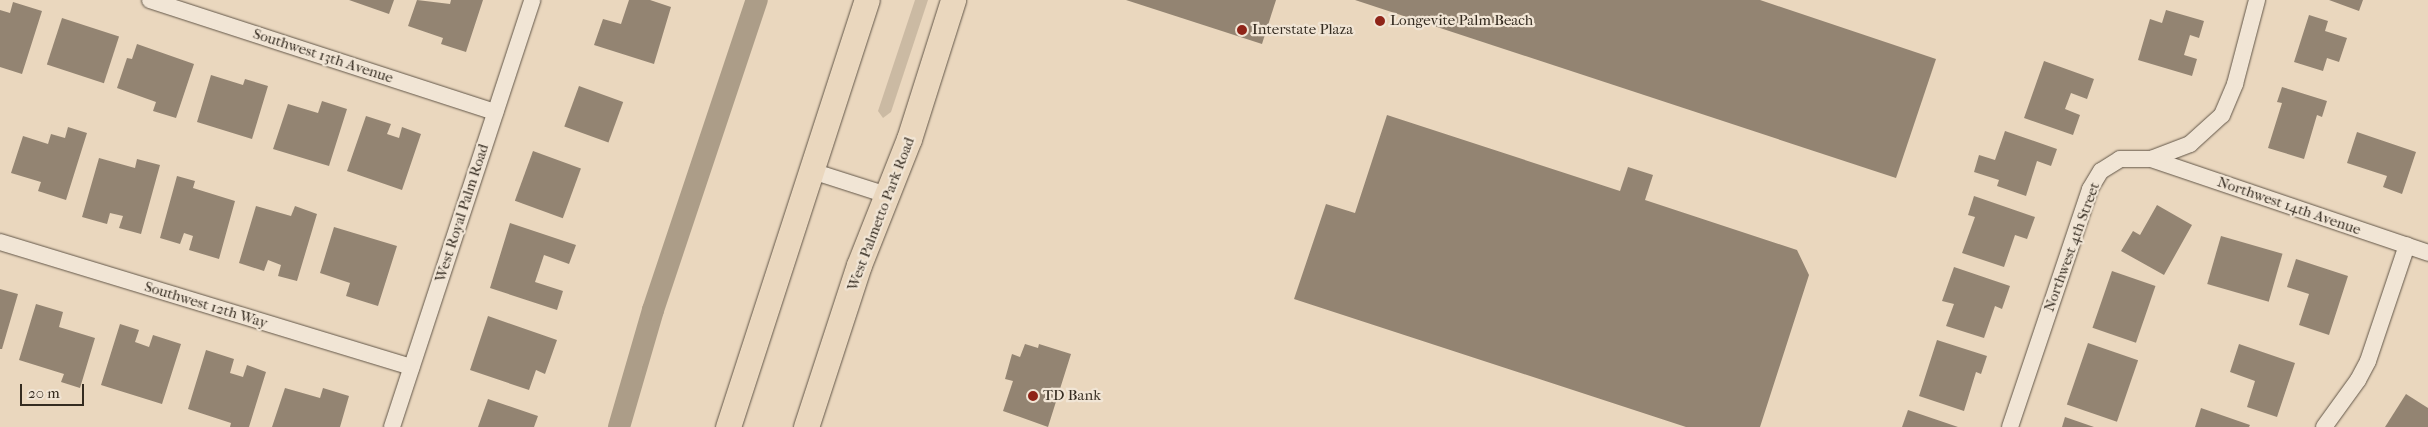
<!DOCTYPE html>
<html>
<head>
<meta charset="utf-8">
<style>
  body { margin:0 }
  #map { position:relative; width:2428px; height:427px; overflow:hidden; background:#ead7be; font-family:"IM FELL French Canon",serif }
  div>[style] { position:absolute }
  .green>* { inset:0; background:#cbbaa3 }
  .canal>* { height:22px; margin:-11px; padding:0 11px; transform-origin:11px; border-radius:11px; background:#ac9d88 }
  .building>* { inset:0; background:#938472; transform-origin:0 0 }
  .roads { filter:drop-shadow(0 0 1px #625648) drop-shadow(0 0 1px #625648) }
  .street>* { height:16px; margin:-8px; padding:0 8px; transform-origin:8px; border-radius:8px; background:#f1e5d5 }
  .primary>* { height:25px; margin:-12.5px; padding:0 12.5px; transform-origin:12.5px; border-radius:12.5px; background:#ead7be }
  .dots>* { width:14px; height:14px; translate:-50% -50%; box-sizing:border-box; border:2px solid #f1e5d5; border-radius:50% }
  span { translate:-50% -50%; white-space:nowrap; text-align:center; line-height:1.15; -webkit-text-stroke:4.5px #f1e5d5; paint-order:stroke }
  .poi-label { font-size:15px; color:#342b20 }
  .left { translate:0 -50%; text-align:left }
  .street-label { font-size:15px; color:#342b20 }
  .scale { position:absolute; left:20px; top:384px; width:64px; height:22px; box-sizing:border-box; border:2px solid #342b20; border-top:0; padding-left:6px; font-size:15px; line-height:18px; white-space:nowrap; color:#342b20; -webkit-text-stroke:4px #f1e5d5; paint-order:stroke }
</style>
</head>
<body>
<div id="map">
  <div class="green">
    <div style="clip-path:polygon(915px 0,928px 0,891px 112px,883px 118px,878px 111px)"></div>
  </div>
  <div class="canal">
    <div style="left:619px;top:427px;width:122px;rotate:-73.8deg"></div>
    <div style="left:653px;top:310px;width:327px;rotate:-71.5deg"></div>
  </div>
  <div class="building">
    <div style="clip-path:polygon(349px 0,394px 0,389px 14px)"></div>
    <div style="clip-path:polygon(417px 0,450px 4px,451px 0,483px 0,466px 52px,441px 44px,443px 38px,408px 26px)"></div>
    <div style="clip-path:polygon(629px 0,650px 0,671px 7px,654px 64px,594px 45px,603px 19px,621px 24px)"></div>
    <div style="clip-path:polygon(1126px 0,1276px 0,1262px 44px)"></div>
    <div style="clip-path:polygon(1355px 0,1760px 0,1936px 59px,1896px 178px)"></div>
    <div style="clip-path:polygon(2329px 0,2363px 0,2359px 11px)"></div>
    <div style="clip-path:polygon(13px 2px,42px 11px,22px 74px,0 67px,0 10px,10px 13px)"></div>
    <div style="clip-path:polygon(2166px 10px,2204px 21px,2199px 38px,2190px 35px,2184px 55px,2197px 59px,2192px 76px,2138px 60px,2150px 19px,2162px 23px)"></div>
    <div style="clip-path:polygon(2309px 15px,2328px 21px,2325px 31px,2347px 38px,2339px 62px,2327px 58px,2323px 71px,2294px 62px)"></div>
    <div style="left:62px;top:18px;width:60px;height:49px;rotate:18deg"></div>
    <div style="clip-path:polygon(137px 44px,194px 64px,176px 118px,153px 111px,156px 102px,117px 88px,127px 58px,132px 59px)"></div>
    <div style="clip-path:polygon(2044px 61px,2094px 79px,2087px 99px,2071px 93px,2065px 109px,2080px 115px,2073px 135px,2024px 118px)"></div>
    <div style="clip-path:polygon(211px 75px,243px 85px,245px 79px,268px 86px,252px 139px,197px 122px)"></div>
    <div style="left:579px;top:86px;width:47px;height:43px;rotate:20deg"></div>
    <div style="clip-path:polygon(2282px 87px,2327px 101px,2322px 117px,2317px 115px,2304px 159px,2268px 148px,2282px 103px,2277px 102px)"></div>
    <div style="clip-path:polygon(322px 101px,347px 109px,329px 166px,273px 149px,288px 104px,318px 113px)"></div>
    <div style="clip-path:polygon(1387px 115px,1620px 191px,1628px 167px,1653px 175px,1645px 200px,1797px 250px,1809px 275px,1760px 427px,1686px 427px,1294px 299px,1326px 204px,1355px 213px)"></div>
    <div style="clip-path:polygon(366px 116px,391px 124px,387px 134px,399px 138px,402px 127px,421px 134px,402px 190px,347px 171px)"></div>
    <div style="clip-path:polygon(68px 127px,87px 133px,66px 200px,38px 191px,41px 182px,11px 173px,23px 136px,48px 144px,51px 134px,65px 138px)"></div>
    <div style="clip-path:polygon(2005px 131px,2057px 149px,2051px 166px,2037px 161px,2026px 196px,1997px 186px,1999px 180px,1974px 172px,1979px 155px,1995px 160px)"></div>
    <div style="clip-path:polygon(2357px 132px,2416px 152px,2402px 194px,2383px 187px,2387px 176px,2347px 163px)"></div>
    <div style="left:533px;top:151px;width:51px;height:53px;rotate:20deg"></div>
    <div style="clip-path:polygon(99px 158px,135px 168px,137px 159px,160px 165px,141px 234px,119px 228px,123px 216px,110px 213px,107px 224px,82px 217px)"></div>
    <div style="clip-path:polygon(177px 176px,195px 181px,193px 188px,235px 201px,219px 259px,189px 250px,193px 236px,184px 233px,180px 244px,160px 238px)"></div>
    <div style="clip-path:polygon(1974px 196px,2035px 217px,2027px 239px,2015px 235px,2004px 267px,1962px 253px,1975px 217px,1968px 215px)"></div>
    <div style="clip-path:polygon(2157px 205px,2192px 225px,2164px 275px,2121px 251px,2133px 231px,2140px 235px)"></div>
    <div style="clip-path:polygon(256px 206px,291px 216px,295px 206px,317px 214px,297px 281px,278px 276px,281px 265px,268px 260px,264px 271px,239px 263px)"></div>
    <div style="clip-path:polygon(510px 223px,576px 245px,569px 264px,544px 255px,535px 282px,563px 291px,557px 310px,490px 288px)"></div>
    <div style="clip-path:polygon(334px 227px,397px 246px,378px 306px,346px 296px,350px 283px,320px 273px)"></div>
    <div style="left:2221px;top:236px;width:64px;height:50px;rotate:16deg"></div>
    <div style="clip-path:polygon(2296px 259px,2348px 276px,2329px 335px,2299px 325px,2309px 294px,2287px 287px)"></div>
    <div style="clip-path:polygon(1954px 267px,2010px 286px,2002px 309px,1995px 306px,1984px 338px,1946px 326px,1954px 304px,1942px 301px)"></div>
    <div style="left:2112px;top:271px;width:46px;height:60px;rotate:19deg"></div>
    <div style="clip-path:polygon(0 289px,18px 294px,2px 349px,0 349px)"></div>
    <div style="clip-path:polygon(36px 304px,63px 312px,59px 327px,95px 338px,80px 388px,61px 382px,64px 374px,19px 360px)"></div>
    <div style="clip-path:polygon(488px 316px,557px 340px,545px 374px,536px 370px,529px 390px,470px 370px)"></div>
    <div style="clip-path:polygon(120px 324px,139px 330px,135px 342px,149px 347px,153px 335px,181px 344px,162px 404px,101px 385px)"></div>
    <div style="clip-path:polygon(1937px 340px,1987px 356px,1981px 374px,1976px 372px,1964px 411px,1919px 396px)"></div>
    <div style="left:2088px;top:343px;width:53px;height:65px;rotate:19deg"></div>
    <div style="clip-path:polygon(1025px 344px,1038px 348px,1039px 344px,1071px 354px,1048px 427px,1003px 411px,1013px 381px,1005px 379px,1012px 354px,1020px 357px)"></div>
    <div style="clip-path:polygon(2239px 344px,2295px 363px,2277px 417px,2247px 407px,2255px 381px,2230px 372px)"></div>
    <div style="clip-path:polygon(206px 350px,234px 359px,230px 373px,243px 377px,247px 365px,266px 372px,249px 427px,230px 427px,231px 423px,188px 409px)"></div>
    <div style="clip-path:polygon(285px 388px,320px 398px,323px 388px,349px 396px,340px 427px,272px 427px)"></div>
    <div style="clip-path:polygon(2406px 394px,2428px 408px,2428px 427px,2385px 427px)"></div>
    <div style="clip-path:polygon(488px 399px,538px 416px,534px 427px,478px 427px)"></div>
    <div style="clip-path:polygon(2201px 408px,2250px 425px,2249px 427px,2195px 427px)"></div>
    <div style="clip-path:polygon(1908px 410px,1958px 427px,1902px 427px)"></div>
    <div style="clip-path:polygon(2065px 417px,2094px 427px,2062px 427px)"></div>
  </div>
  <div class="roads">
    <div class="street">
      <div style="left:150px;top:0;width:363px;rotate:18deg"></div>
      <div style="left:2151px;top:159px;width:293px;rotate:18.7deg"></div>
      <div style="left:812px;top:171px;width:79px;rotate:17.7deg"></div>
      <div style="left:0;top:242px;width:430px;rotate:16.9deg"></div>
      <div style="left:392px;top:427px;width:449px;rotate:-71.8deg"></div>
      <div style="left:2010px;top:427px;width:251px;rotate:-71.4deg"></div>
      <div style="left:2090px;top:189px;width:21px;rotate:-59deg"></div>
      <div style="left:2101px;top:171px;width:22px;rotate:-32deg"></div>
      <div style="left:2120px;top:159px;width:31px"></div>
      <div style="left:2151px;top:159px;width:42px;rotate:-21deg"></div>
      <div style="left:2190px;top:144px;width:43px;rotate:-42.2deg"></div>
      <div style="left:2222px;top:115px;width:34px;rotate:-67deg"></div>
      <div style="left:2235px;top:84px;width:87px;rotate:-75.3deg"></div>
      <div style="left:2324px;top:427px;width:58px;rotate:-54.1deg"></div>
      <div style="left:2358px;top:380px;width:21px;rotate:-62deg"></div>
      <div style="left:2368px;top:361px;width:122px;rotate:-71.4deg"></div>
    </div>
    <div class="primary">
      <div style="left:728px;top:427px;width:449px;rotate:-72deg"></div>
      <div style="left:806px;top:427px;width:170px;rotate:-71.9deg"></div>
      <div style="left:859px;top:265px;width:136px;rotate:-68.4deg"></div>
      <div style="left:909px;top:139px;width:146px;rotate:-72.4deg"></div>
    </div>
  </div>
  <div class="dots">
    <div style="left:1380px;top:21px;background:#8f2418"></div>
    <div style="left:1242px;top:30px;background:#8f2418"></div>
    <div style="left:1033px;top:396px;background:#8f2418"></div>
  </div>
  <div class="poi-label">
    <span class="left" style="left:1390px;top:21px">Longevite Palm Beach</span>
    <span class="left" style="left:1252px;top:30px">Interstate Plaza</span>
    <span class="left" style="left:1043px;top:396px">TD Bank</span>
  </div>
  <div class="street-label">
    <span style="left:323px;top:56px;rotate:18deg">Southwest 13th Avenue</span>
    <span style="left:2289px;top:206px;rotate:19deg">Northwest 14th Avenue</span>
    <span style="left:462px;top:213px;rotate:-72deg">West Royal Palm Road</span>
    <span style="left:881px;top:214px;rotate:-69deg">West Palmetto Park Road</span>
    <span style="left:2072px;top:247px;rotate:-70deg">Northwest 4th Street</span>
    <span style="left:206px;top:305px;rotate:17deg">Southwest 12th Way</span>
  </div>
  <div class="scale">20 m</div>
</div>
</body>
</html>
